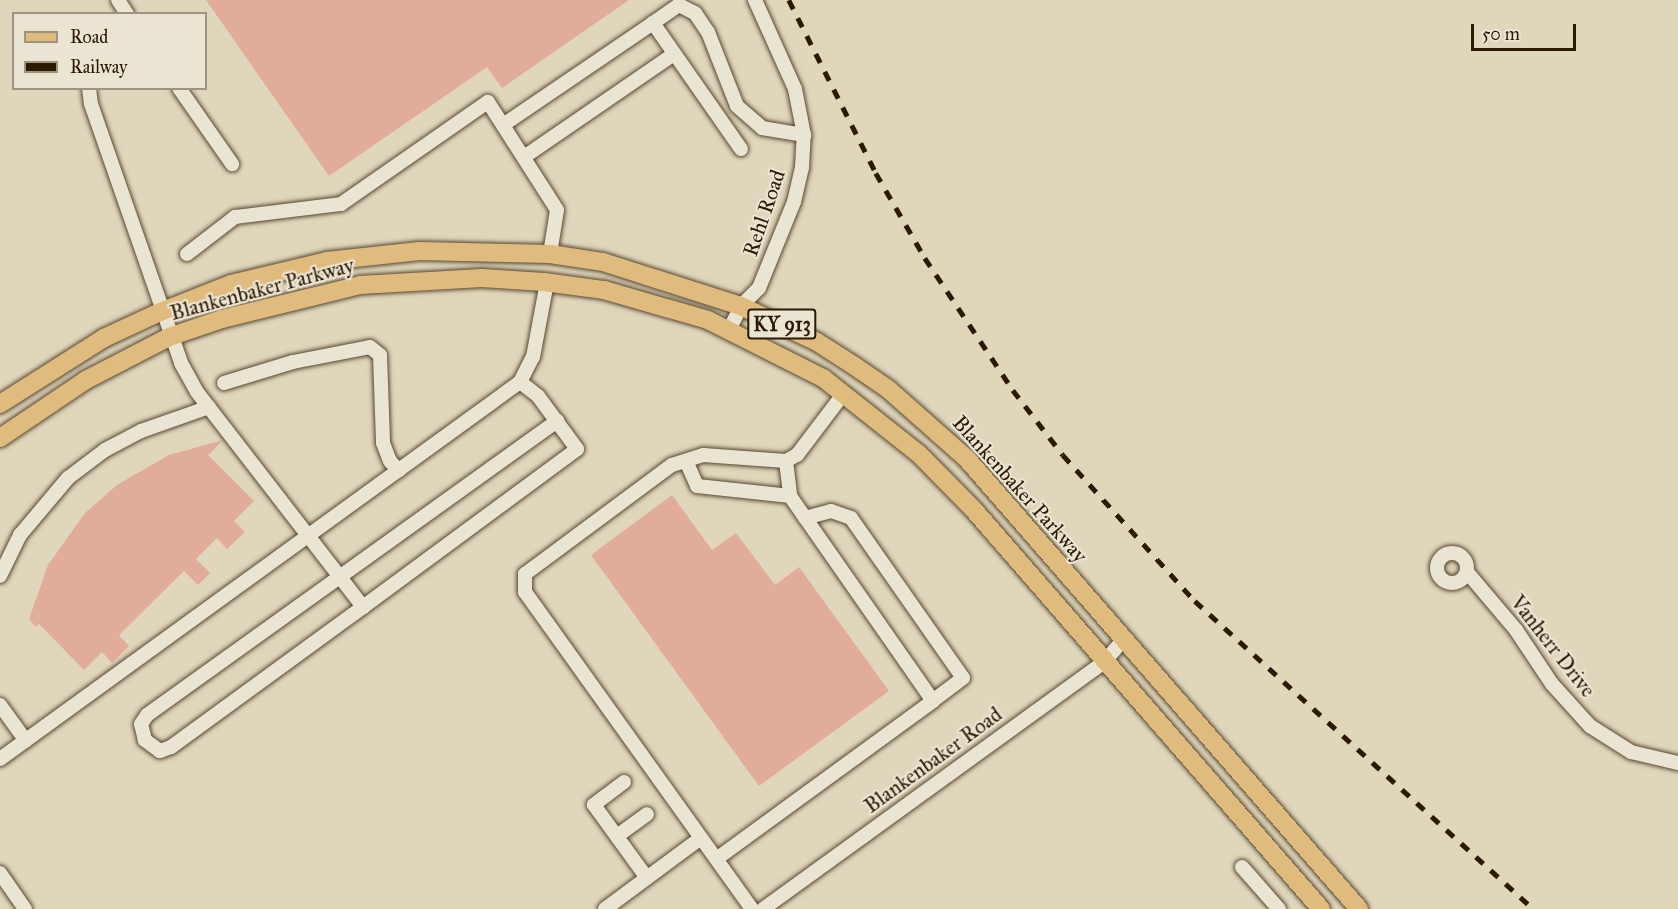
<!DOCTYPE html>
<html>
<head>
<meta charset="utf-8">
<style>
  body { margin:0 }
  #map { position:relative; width:1678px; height:909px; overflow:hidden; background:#dfd6bc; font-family:"IM FELL Great Primer",serif }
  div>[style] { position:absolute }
  .building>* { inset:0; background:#e2ac9b }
  .roads { filter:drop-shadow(0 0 2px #584830) drop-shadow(0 0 2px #584830) }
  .minor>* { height:14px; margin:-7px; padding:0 7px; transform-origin:7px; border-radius:7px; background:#eae4d3 }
  .minor>.ring { margin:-7px; padding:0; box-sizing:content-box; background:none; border:14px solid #eae4d3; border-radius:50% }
  .major>* { height:18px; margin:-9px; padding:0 9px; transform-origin:9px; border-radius:9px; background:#e0bb7e }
  .rail>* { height:4.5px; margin-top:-2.25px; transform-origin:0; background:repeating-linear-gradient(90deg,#2b1902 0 10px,transparent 0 20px) }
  span { translate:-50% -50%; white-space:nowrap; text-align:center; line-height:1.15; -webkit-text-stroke:4.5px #eae4d3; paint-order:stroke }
  .shield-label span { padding:2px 4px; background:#eae4d3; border:2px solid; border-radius:4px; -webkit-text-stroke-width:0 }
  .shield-label { font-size:20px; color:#2b1902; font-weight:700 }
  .street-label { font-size:21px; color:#2b1902 }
  .legend { position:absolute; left:12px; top:12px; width:195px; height:78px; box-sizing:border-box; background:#eae4d3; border:2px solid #9e937f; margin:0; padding:8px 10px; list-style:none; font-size:18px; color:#2b1902 }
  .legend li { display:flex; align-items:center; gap:12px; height:30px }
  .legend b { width:30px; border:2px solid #9e937f }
  .scale { position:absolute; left:1471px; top:24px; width:105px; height:27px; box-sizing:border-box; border:3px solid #2b1902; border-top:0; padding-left:8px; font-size:18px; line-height:21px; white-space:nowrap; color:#2b1902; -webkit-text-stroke:4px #eae4d3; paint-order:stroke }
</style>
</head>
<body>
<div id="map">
  <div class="building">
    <div style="clip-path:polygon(206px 0,629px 0,502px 88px,487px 67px,329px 176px)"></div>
    <div style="clip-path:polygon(223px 440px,208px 455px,254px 501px,234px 521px,245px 532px,227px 549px,217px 538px,196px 559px,210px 573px,198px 585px,184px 571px,119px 635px,129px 646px,112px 663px,102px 652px,84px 670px,39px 624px,36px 627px,29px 619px,48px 565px,85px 513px,117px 485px,169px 455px)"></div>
    <div style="clip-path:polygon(672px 495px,712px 550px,736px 533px,775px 585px,799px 567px,889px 691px,759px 786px,591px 555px)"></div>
  </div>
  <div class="roads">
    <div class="minor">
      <div style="left:118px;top:0;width:17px;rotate:57deg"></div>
      <div style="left:89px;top:88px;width:16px;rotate:83deg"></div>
      <div style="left:91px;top:104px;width:274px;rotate:70.8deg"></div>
      <div style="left:181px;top:363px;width:33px;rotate:61deg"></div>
      <div style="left:197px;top:392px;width:272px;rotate:52.3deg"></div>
      <div style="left:363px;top:607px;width:266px;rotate:-36.4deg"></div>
      <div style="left:577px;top:449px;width:66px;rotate:-126.3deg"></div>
      <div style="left:538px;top:396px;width:23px;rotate:-142deg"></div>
      <div style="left:179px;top:88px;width:93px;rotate:55.1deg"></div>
      <div style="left:503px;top:125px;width:181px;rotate:-34.2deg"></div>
      <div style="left:741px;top:149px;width:154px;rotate:-124.9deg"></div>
      <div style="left:653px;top:23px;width:32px;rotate:-35deg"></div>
      <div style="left:679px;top:5px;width:18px;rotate:27deg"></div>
      <div style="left:695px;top:13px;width:23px;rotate:56deg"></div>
      <div style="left:708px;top:32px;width:79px;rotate:68.6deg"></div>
      <div style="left:737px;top:106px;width:33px;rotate:41deg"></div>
      <div style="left:762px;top:128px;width:43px;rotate:9.5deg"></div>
      <div style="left:524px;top:157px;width:182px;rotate:-34.5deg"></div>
      <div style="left:187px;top:254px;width:61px;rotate:-37.6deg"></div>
      <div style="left:235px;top:217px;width:107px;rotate:-7deg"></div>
      <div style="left:341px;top:204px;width:179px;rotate:-34.8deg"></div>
      <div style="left:488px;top:102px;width:128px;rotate:57.4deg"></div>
      <div style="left:557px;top:210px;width:45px;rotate:99deg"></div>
      <div style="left:729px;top:330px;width:27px;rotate:-63deg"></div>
      <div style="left:741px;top:306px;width:25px;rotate:-45deg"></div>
      <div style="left:759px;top:288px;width:93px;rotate:-67.9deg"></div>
      <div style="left:794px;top:202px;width:35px;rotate:-77deg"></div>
      <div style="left:802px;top:168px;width:33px;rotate:-87deg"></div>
      <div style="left:804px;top:135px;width:47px;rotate:-101.1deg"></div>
      <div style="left:795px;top:89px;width:98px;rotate:-114.2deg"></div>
      <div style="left:224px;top:383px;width:72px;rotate:-16.9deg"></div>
      <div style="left:293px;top:362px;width:78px;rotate:-11deg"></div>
      <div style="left:370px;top:347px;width:13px;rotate:39deg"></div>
      <div style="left:380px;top:355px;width:88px;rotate:88deg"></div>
      <div style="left:383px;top:443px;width:19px;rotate:69deg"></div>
      <div style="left:390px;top:461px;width:13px;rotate:48deg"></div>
      <div style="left:686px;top:461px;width:27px;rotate:66deg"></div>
      <div style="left:697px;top:486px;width:94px;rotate:6.1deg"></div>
      <div style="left:790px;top:496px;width:250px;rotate:55.1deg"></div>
      <div style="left:933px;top:701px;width:268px;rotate:143.9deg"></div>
      <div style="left:786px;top:461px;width:35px;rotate:83deg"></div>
      <div style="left:805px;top:518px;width:27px;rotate:-15deg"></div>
      <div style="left:831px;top:511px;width:21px;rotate:19deg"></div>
      <div style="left:851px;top:518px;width:195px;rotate:55deg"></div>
      <div style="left:963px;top:678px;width:38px;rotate:143deg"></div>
      <div class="ring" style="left:1437px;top:553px;width:16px;height:16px"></div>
      <div style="left:1467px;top:572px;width:76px;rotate:49.8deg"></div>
      <div style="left:1516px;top:630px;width:65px;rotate:56.3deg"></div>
      <div style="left:1552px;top:684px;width:57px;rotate:47.9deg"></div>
      <div style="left:1590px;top:726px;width:49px;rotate:32.4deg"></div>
      <div style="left:1631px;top:752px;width:48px;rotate:13.2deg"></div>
      <div style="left:0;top:576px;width:46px;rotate:-64deg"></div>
      <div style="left:20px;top:535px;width:75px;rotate:-49.9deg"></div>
      <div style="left:68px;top:478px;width:46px;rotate:-37.1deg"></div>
      <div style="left:105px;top:450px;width:41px;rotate:-27.8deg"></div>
      <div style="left:141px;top:431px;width:72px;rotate:-19.4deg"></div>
      <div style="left:363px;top:607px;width:238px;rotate:143.9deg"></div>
      <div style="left:171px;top:747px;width:12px;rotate:160deg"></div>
      <div style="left:160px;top:751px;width:19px;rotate:-144deg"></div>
      <div style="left:145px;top:740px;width:16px;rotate:-104deg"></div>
      <div style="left:141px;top:724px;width:11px;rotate:-56deg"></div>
      <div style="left:147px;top:715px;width:505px;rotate:-35.64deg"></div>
      <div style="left:0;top:705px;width:44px;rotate:54.2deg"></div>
      <div style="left:0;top:759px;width:642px;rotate:-35.94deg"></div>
      <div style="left:520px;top:382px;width:28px;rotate:-63deg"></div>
      <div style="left:533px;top:357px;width:76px;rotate:-79.4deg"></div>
      <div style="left:624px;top:782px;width:38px;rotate:143deg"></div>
      <div style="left:594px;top:805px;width:90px;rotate:54deg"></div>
      <div style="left:617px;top:836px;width:37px;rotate:-36deg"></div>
      <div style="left:1242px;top:867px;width:56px;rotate:48.6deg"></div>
      <div style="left:0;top:873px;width:44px;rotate:55.2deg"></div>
      <div style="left:605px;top:909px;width:119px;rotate:-36.5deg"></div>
      <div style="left:752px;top:909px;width:390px;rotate:-125.6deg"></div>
      <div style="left:525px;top:592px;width:18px;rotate:-90deg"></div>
      <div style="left:525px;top:574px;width:183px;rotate:-36.6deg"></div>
      <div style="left:672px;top:465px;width:33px;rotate:-18deg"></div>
      <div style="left:703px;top:455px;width:83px;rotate:4.1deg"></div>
      <div style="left:786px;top:461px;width:13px;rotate:-29deg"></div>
      <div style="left:797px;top:455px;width:78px;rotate:-52.8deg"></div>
      <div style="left:763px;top:909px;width:421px;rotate:-35.9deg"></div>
      <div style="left:1104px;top:662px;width:30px;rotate:-49deg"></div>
    </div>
    <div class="major">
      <div style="left:0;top:404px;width:123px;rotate:-32.4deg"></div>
      <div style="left:104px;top:338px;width:62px;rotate:-24.9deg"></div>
      <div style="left:160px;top:312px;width:76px;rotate:-21.5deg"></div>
      <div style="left:231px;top:284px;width:99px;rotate:-13.5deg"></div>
      <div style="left:327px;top:261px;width:93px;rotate:-6.2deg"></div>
      <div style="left:419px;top:251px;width:131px;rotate:1.3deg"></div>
      <div style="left:550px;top:254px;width:54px;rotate:8.6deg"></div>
      <div style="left:603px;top:262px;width:145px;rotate:17.7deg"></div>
      <div style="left:741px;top:306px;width:84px;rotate:25.3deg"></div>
      <div style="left:817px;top:342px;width:43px;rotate:32.6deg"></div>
      <div style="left:853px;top:365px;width:42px;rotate:34.4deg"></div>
      <div style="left:888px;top:389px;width:106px;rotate:41.5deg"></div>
      <div style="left:967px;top:459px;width:597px;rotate:48.94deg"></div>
      <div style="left:0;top:438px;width:104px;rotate:-34deg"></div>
      <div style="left:86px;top:380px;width:93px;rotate:-27.4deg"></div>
      <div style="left:169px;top:337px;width:56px;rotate:-18.8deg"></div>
      <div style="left:222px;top:319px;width:142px;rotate:-13.8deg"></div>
      <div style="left:360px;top:285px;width:122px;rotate:-3.3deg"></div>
      <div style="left:482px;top:278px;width:62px;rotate:3.7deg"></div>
      <div style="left:544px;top:282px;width:61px;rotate:7.6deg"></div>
      <div style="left:604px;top:290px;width:108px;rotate:16.1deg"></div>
      <div style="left:708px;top:320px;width:129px;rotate:26.8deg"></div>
      <div style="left:823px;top:378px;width:122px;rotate:38.4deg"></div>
      <div style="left:919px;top:454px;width:78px;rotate:45.5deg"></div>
      <div style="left:974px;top:510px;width:529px;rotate:48.99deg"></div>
    </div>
  </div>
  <div class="rail">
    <div style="left:789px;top:0;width:194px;rotate:63.3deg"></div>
    <div style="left:876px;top:173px;width:98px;rotate:60deg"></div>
    <div style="left:925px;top:258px;width:159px;rotate:56.3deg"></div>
    <div style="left:1013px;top:390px;width:82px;rotate:52.4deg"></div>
    <div style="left:1063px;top:455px;width:197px;rotate:47.9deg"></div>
    <div style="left:1195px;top:601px;width:458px;rotate:42.3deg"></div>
  </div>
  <div class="shield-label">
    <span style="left:782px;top:324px">KY 913</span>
  </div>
  <div class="street-label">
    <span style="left:764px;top:213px;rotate:-71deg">Rehl Road</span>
    <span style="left:262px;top:289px;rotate:-15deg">Blankenbaker Parkway</span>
    <span style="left:1020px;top:489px;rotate:48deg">Blankenbaker Parkway</span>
    <span style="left:1553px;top:646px;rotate:52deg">Vanherr Drive</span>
    <span style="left:933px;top:760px;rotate:-36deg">Blankenbaker Road</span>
  </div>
  <ul class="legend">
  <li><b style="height:8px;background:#e0bb7e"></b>Road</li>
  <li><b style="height:8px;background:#2b1902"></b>Railway</li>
  </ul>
  <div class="scale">50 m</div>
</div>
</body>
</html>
